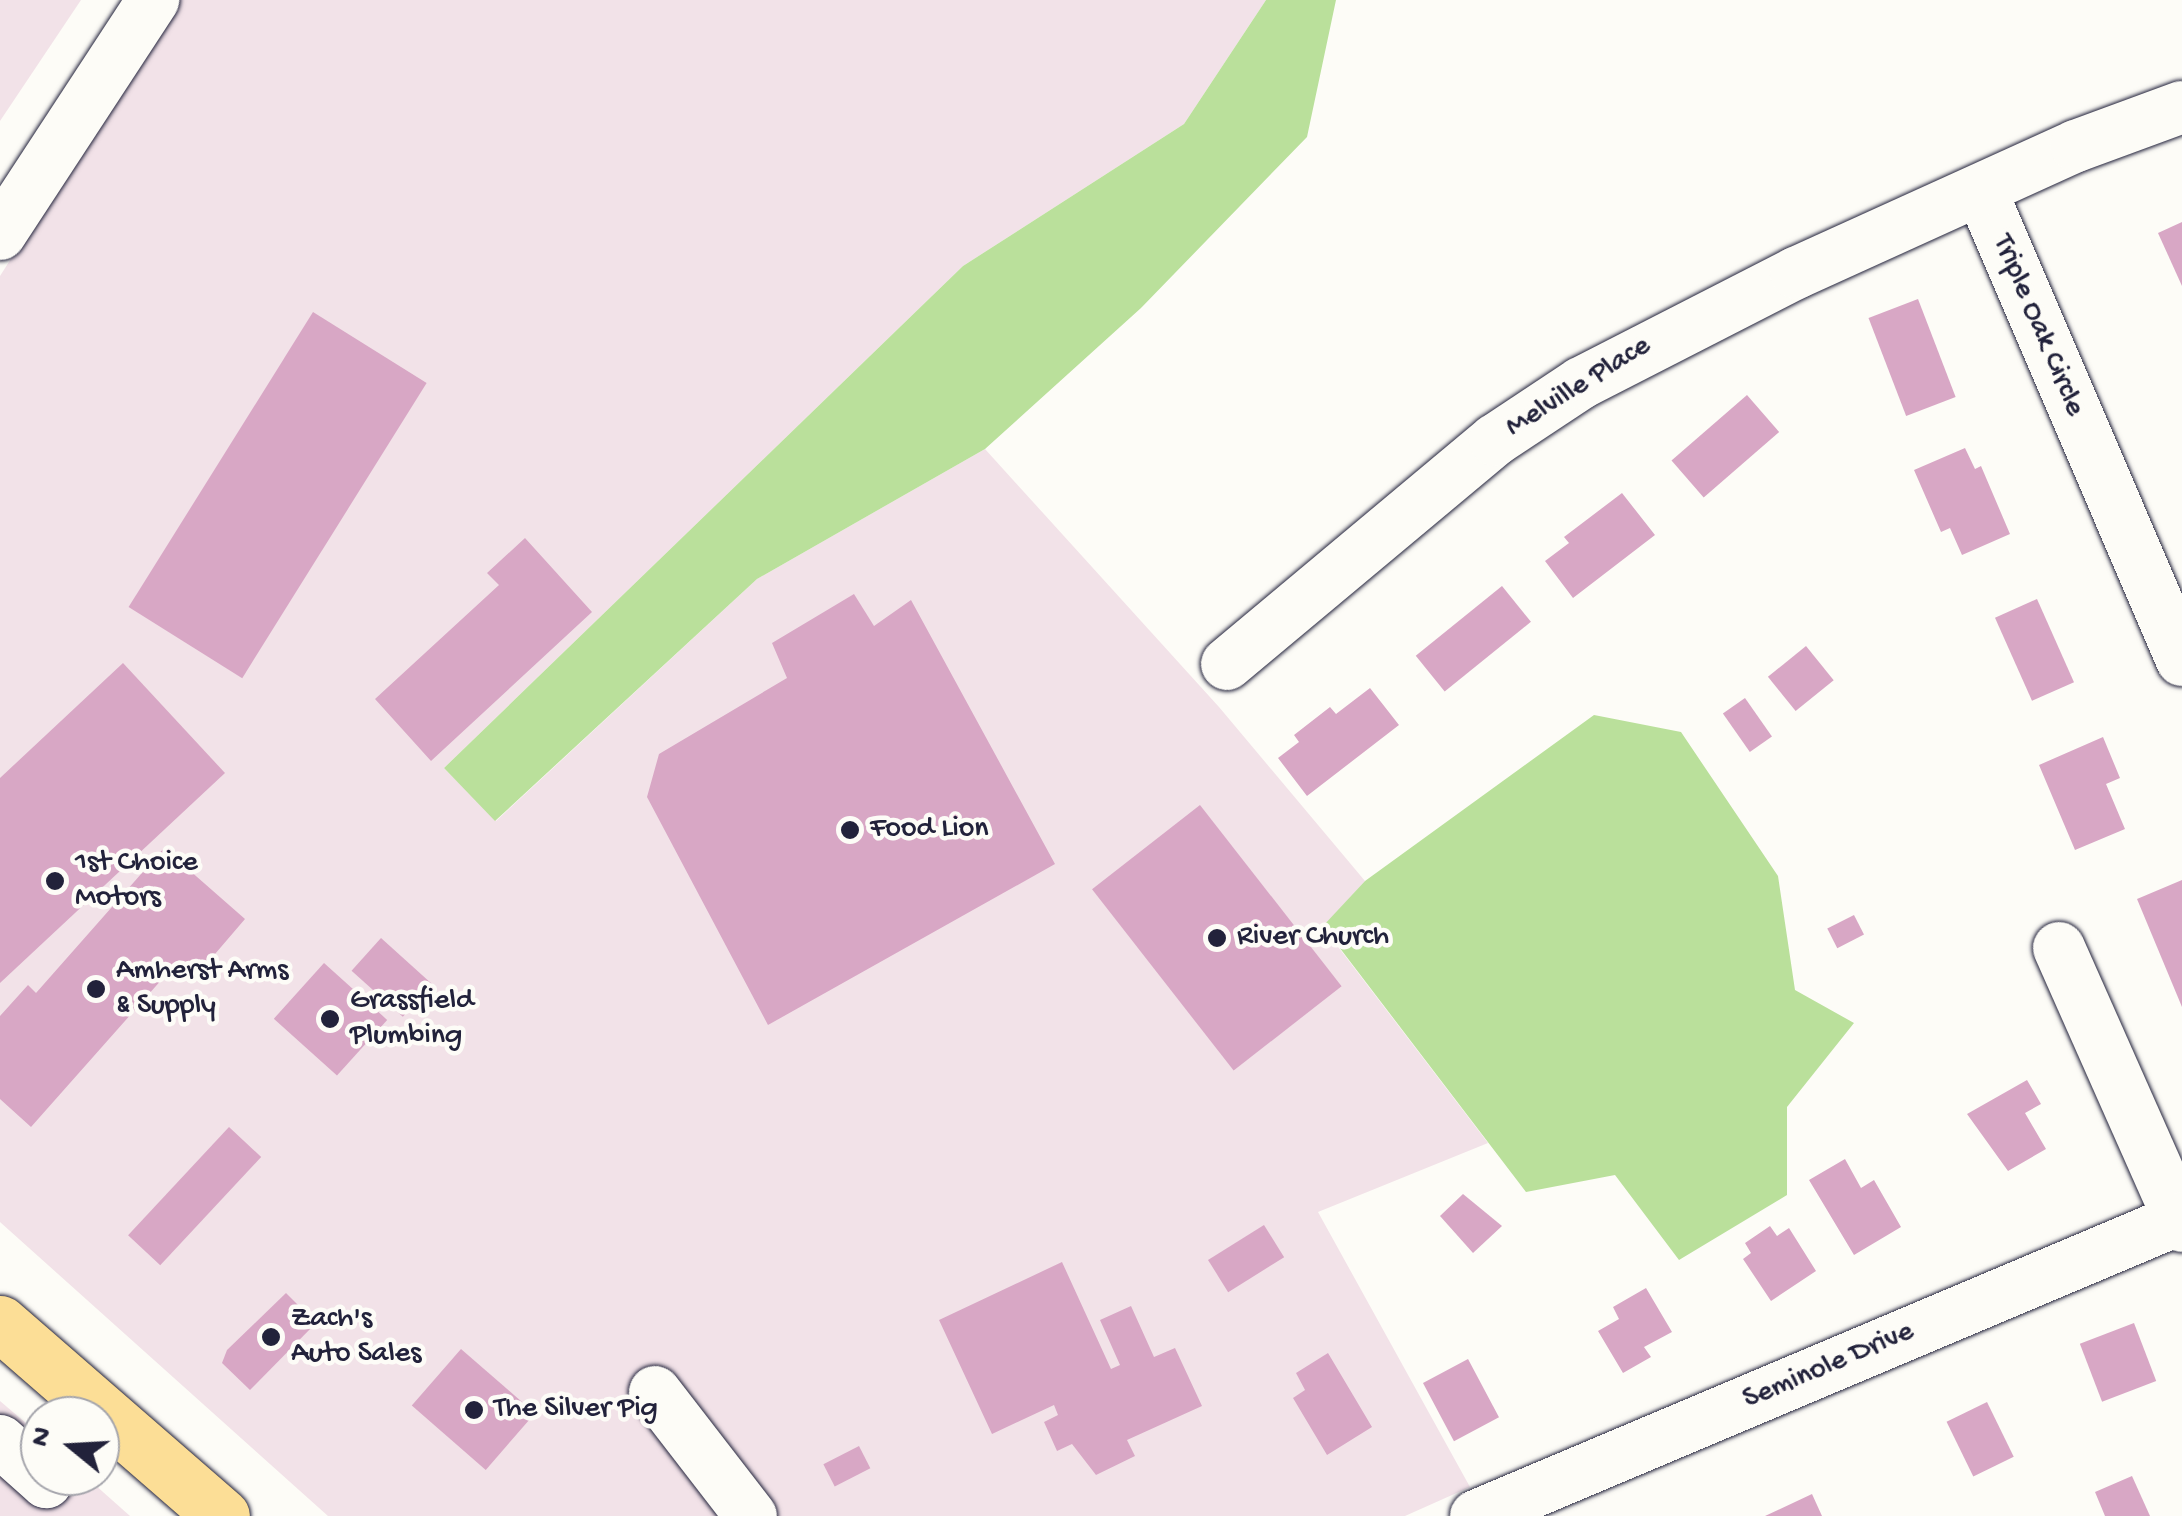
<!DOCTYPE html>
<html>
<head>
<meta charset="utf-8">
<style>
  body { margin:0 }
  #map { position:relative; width:2182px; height:1516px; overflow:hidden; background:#fdfcf7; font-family:"Gochi Hand",sans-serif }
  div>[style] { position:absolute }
  .built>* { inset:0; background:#f2e2e8 }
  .green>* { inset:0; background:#bae09b }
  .building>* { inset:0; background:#d8a7c5; transform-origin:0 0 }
  .roads { filter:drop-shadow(0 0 2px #22223b) drop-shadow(0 0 2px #22223b) }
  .minor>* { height:52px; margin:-26px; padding:0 26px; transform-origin:26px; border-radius:26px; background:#fdfcf7 }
  .major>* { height:55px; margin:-27.5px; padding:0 27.5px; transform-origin:27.5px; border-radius:27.5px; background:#fcde96 }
  .dots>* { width:28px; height:28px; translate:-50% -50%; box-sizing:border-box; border:5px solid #fdfcf7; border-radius:50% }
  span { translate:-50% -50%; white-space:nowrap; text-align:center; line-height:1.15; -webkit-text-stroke:9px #fdfcf7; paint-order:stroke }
  .street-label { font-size:30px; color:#22223b }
  .poi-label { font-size:30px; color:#22223b }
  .left { translate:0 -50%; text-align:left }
  .north { position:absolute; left:20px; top:1396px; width:100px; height:100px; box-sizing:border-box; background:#fdfcf7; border:2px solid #a5a5ac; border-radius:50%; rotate:288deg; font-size:28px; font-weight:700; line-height:40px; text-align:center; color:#22223b }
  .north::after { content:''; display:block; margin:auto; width:35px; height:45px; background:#22223b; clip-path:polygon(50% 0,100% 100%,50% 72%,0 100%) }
</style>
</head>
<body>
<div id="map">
  <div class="built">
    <div style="clip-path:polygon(0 0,81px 0,0 121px)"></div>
    <div style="clip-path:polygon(176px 0,1266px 0,1184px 124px,963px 266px,444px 768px,496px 821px,757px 579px,985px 449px,1219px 707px,1365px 881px,1323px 927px,1488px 1143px,1318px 1212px,1470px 1487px,1405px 1516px,328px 1516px,0 1222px,0 276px)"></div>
    <div style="clip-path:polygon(0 1401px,40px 1435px,40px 1476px,85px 1476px,130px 1516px,0 1516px)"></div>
  </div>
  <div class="green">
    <div style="clip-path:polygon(1266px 0,1336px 0,1307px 137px,1141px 308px,985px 449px,757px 579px,495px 821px,444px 768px,963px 266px,1184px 124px)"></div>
    <div style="clip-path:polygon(1594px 715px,1681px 732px,1778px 876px,1795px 990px,1854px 1023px,1787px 1107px,1787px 1195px,1679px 1260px,1615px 1175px,1526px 1192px,1323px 926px,1365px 881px)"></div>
  </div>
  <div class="building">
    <div style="clip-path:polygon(2182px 222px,2182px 286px,2158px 233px)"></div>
    <div style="left:1918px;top:299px;width:105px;height:53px;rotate:69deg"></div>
    <div style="left:313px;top:312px;width:134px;height:348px;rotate:32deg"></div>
    <div style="left:1747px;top:395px;width:49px;height:100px;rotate:49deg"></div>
    <div style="clip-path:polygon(1965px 448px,1975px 469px,1981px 466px,2010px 534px,1962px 555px,1950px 528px,1941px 532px,1914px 470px)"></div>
    <div style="clip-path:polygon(1622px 493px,1655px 535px,1573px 598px,1545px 561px,1569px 543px,1564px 537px)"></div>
    <div style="clip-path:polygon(525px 538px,592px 612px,431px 761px,375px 699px,499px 585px,487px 573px)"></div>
    <div style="left:1502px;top:586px;width:46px;height:111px;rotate:51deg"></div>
    <div style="clip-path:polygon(854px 594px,874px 626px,911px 600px,1055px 864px,768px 1025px,647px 797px,659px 754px,787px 678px,772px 643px)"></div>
    <div style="left:2037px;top:599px;width:91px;height:46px;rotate:66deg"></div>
    <div style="left:1806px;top:646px;width:44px;height:49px;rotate:51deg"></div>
    <div style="clip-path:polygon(123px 663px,225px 773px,0 983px,0 778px)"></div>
    <div style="clip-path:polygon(1370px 688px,1399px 725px,1307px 796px,1278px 758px,1299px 742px,1294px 735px,1330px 707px,1336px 714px)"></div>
    <div style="left:1745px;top:698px;width:47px;height:27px;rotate:55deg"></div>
    <div style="clip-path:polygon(2103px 737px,2120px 778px,2106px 784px,2125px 829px,2075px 850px,2039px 765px)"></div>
    <div style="left:1200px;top:805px;width:230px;height:137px;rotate:52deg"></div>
    <div style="clip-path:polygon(164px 848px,245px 919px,197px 975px,179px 960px,31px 1127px,0 1099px,0 1016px,28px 985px,36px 993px)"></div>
    <div style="clip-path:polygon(2182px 880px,2182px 1007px,2137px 899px)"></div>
    <div style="left:1854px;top:915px;width:22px;height:30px;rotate:63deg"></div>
    <div style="left:381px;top:938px;width:69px;height:44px;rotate:42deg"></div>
    <div style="left:324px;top:963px;width:85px;height:75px;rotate:42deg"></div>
    <div style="clip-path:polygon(2027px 1080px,2041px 1104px,2025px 1113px,2046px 1149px,2008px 1171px,1967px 1114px)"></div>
    <div style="left:229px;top:1127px;width:44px;height:148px;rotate:43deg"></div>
    <div style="clip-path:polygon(1845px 1159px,1861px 1188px,1874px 1180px,1901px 1227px,1854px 1255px,1809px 1180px)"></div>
    <div style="clip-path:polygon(1463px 1194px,1502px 1226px,1473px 1253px,1440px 1216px)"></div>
    <div style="left:1264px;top:1225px;width:38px;height:66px;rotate:58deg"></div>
    <div style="clip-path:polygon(1770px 1226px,1777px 1236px,1789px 1228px,1816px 1271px,1771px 1301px,1743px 1259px,1751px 1253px,1745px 1243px)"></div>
    <div style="clip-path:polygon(1062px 1262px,1111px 1369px,1120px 1365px,1100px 1320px,1131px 1306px,1154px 1357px,1175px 1348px,1202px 1406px,1127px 1440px,1135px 1456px,1096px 1475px,1072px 1444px,1057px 1451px,1044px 1422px,1058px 1415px,1054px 1405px,992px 1434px,939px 1320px)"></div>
    <div style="clip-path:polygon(1646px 1288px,1672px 1332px,1644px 1347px,1651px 1357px,1623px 1373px,1598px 1331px,1619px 1319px,1613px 1307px)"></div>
    <div style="clip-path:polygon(286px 1293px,316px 1323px,250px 1390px,222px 1363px,227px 1350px)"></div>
    <div style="left:2134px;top:1323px;width:62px;height:58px;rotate:69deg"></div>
    <div style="left:461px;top:1349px;width:98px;height:75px;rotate:41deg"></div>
    <div style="clip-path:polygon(1328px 1353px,1372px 1427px,1327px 1455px,1293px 1398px,1305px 1390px,1296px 1373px)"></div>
    <div style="left:1468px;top:1359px;width:66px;height:51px;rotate:62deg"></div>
    <div style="left:1987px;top:1402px;width:61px;height:45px;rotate:64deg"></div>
    <div style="left:859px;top:1446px;width:25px;height:40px;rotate:63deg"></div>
    <div style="clip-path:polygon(2132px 1476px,2150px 1516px,2105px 1516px,2095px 1492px)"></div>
    <div style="clip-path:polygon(1812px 1494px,1822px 1516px,1765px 1516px)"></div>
  </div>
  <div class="roads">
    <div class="minor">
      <div style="left:1982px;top:193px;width:508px;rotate:66.82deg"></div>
      <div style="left:0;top:234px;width:280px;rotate:-56.8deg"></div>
      <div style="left:1227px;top:664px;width:349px;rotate:-39.9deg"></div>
      <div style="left:1495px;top:440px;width:103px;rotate:-33.5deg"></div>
      <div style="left:1581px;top:383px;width:242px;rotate:-27.1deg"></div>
      <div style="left:1796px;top:273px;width:307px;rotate:-24.4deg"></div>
      <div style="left:2076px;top:146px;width:113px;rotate:-20.2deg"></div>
      <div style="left:2059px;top:948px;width:304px;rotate:66.1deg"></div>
      <div style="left:655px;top:1392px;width:157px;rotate:52.3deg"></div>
      <div style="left:0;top:1441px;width:62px;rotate:41.7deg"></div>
      <div style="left:46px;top:1482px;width:8px;rotate:-50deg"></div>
      <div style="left:1476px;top:1516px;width:766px;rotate:-22.88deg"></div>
    </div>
    <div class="major">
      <div style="left:0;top:1323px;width:294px;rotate:41deg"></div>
    </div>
  </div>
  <div class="dots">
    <div style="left:850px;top:830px;background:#22223b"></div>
    <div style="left:55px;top:881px;background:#22223b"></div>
    <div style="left:1217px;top:938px;background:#22223b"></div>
    <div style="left:96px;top:989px;background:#22223b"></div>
    <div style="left:330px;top:1019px;background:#22223b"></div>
    <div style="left:271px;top:1337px;background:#22223b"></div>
    <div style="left:474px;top:1410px;background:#22223b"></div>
  </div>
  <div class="street-label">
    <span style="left:2037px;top:326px;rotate:67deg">Triple Oak Circle</span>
    <span style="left:1579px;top:388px;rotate:-32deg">Melville Place</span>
    <span style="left:1829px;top:1367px;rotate:-23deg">Seminole Drive</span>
  </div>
  <div class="poi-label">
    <span class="left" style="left:870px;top:830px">Food Lion</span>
    <span class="left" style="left:75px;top:881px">1st Choice<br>Motors</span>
    <span class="left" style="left:1237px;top:938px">River Church</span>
    <span class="left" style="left:116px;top:989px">Amherst Arms<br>&amp; Supply</span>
    <span class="left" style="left:350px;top:1019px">Grassfield<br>Plumbing</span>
    <span class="left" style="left:291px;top:1337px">Zach's<br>Auto Sales</span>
    <span class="left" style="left:494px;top:1410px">The Silver Pig</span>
  </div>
  <div class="north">N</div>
</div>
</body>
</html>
